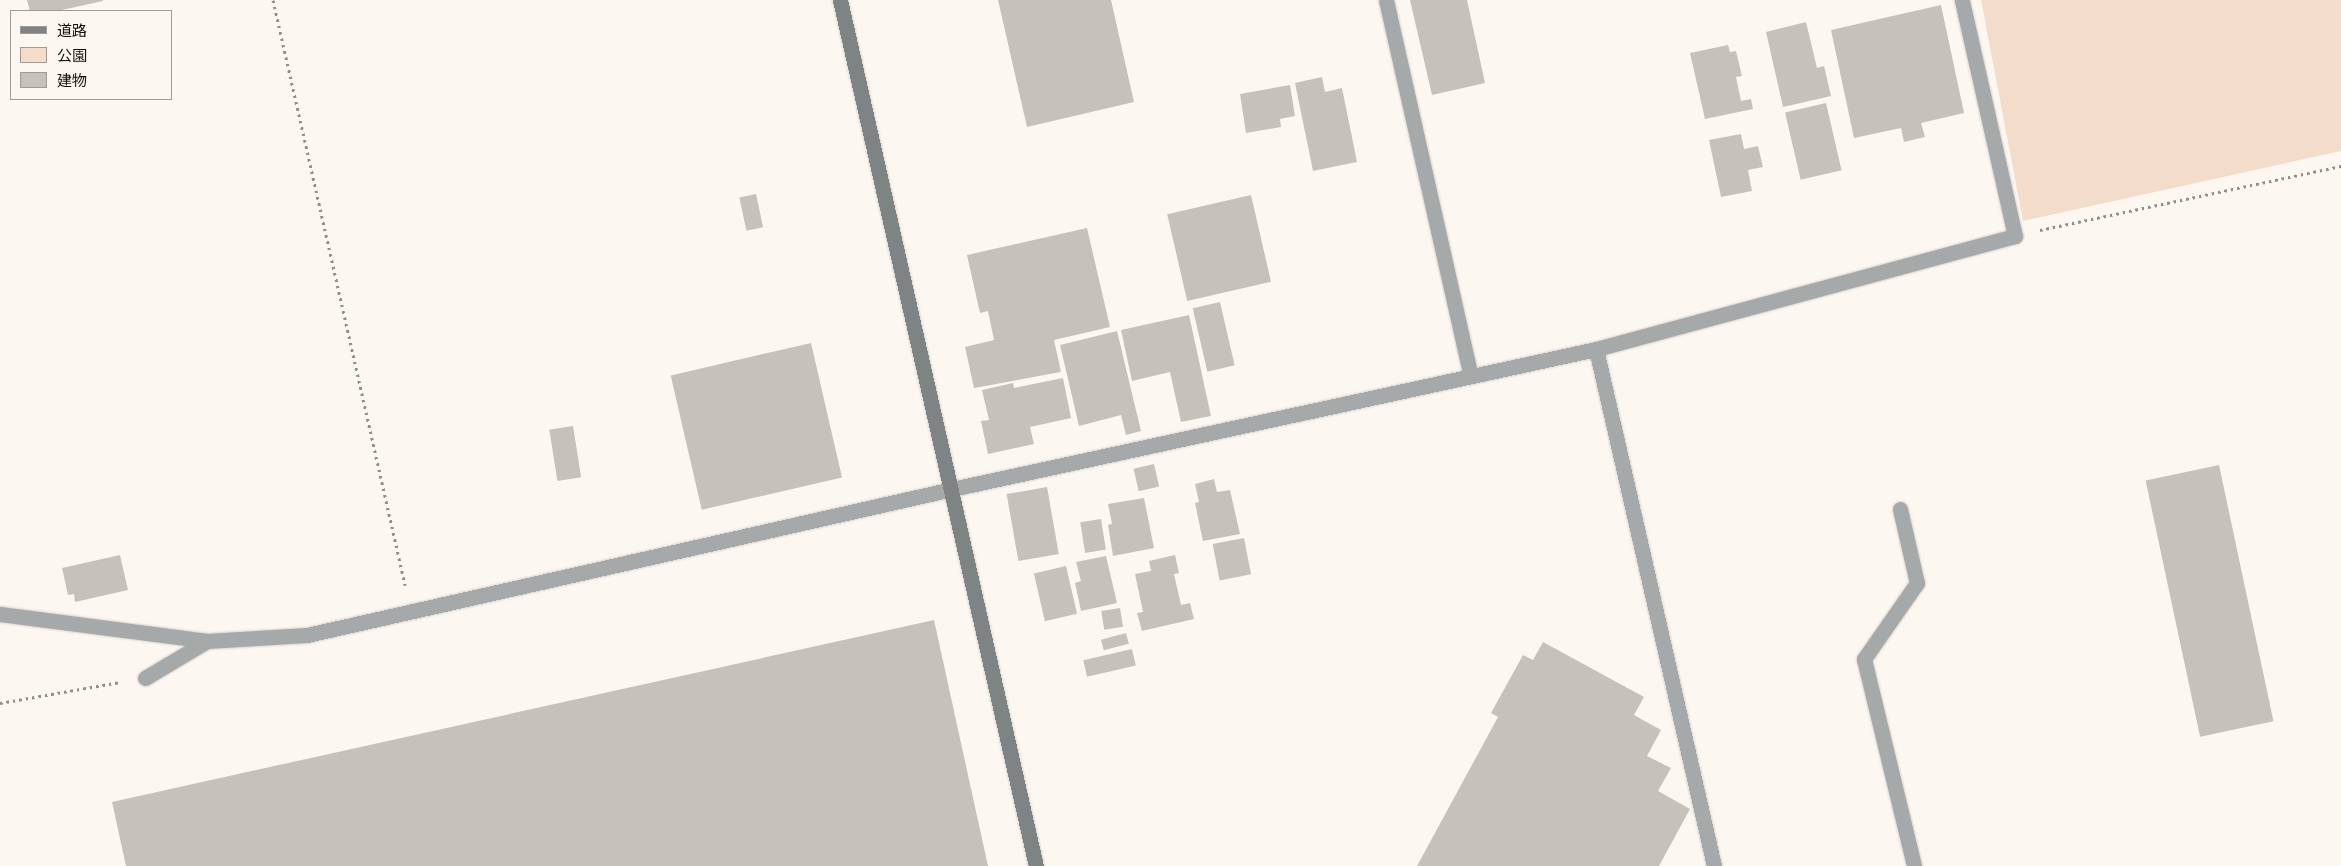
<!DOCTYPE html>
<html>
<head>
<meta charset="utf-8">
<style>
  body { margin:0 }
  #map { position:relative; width:2341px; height:866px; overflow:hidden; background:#fdf7f2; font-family:"Roboto Condensed","Noto Sans JP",sans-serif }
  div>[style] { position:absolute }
  .green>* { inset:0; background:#f4dccb }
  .building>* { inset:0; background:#c7c1bc; transform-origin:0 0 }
  .path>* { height:3px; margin-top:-1.5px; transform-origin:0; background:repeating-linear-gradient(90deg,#928d8a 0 2.5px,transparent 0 6.5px) }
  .roads { filter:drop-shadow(0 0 1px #d7d2cd) drop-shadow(0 0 1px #d7d2cd) }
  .lane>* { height:15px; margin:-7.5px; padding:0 7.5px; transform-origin:7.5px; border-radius:7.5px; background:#a6a9a9 }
  .street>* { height:15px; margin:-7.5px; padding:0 7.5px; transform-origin:7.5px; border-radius:7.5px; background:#a6a9a9 }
  .secondary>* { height:15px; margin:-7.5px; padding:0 7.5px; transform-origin:7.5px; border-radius:7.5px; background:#7e8484 }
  span { translate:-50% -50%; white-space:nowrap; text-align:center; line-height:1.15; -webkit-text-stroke:5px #fdf7f2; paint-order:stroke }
  .legend { position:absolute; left:10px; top:10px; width:162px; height:90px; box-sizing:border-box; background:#fdf7f2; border:1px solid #9f9a96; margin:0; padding:6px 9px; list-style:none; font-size:15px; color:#110e0d }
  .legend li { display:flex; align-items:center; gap:10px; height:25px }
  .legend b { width:25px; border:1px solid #9f9a96 }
</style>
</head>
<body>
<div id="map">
  <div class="green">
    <div style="clip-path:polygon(1981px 0,2341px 0,2341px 151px,2023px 221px)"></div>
  </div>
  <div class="building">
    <div style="clip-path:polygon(27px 0,103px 0,103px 1px,57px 11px,30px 11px)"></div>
    <div style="clip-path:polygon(998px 0,1111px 0,1134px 102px,1027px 127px)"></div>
    <div style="clip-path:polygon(1410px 0,1467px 0,1485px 83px,1432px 95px)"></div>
    <div style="clip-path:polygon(1941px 5px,1964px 113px,1921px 123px,1925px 137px,1904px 142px,1901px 128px,1854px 138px,1831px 30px)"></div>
    <div style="clip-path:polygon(1806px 22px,1817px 68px,1824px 66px,1831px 96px,1783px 107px,1766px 32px)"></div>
    <div style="clip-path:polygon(1728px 45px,1730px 52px,1736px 51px,1742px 76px,1736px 77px,1741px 101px,1751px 99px,1753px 109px,1705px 119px,1690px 53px)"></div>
    <div style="clip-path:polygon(1322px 77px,1325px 92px,1342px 88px,1357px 162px,1313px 171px,1295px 83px)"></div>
    <div style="clip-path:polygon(1290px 85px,1295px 116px,1280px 119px,1281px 127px,1246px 133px,1240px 94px)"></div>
    <div style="left:1826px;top:103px;width:69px;height:42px;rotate:77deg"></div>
    <div style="clip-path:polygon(1741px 134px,1744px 149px,1758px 146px,1763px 167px,1748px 170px,1752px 191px,1721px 197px,1709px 140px)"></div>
    <div style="left:756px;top:194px;width:34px;height:17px;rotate:78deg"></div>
    <div style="left:1251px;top:195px;width:89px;height:86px;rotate:77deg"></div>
    <div style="clip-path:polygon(1087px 228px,1110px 327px,1054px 340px,1061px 372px,974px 388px,965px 347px,994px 340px,988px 311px,980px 313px,967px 255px)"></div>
    <div style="left:1220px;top:302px;width:65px;height:28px;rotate:77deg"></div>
    <div style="clip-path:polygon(1189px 315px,1211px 416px,1181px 422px,1170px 372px,1132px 381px,1121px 330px)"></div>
    <div style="clip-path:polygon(1117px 331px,1141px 431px,1126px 435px,1121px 415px,1079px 426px,1060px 345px)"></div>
    <div style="left:811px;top:343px;width:138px;height:144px;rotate:77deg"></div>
    <div style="clip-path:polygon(1063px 378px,1071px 418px,1030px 427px,1034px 444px,988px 454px,981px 421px,989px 420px,982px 390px,1013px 383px,1014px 388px)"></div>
    <div style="left:573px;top:426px;width:52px;height:24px;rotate:81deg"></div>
    <div style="left:1154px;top:464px;width:23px;height:21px;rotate:77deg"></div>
    <div style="left:2219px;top:465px;width:262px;height:75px;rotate:78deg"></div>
    <div style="clip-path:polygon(1214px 479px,1217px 492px,1230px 490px,1240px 534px,1203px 541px,1195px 503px,1199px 502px,1195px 484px)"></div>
    <div style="left:1047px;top:487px;width:68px;height:41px;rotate:80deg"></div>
    <div style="clip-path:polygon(1144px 498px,1154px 548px,1113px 556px,1108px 525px,1112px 524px,1108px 504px)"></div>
    <div style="left:1101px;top:519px;width:31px;height:21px;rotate:81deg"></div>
    <div style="left:1244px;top:538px;width:37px;height:32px;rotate:79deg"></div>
    <div style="clip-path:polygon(120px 555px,128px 590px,75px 602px,74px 594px,68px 595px,62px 568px)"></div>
    <div style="clip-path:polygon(1175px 555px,1179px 573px,1174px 574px,1181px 605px,1190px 603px,1194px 619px,1142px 631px,1137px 613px,1143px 612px,1135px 574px,1151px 571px,1149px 561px)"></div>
    <div style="clip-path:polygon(1106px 556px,1117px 603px,1081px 611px,1075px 583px,1081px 581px,1076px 562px)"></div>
    <div style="left:1066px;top:566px;width:49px;height:33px;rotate:77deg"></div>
    <div style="left:1120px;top:608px;width:19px;height:19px;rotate:81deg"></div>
    <div style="clip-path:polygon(934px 620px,988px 866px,126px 866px,112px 802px)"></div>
    <div style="left:1126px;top:633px;width:11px;height:26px;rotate:75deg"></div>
    <div style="clip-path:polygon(1543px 642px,1644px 697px,1634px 715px,1661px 730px,1647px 756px,1671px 768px,1658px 791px,1690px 809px,1659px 866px,1417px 866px,1498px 717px,1491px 713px,1523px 655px,1533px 660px)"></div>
    <div style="left:1132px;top:649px;width:17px;height:50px;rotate:77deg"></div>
  </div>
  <div class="path">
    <div style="left:273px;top:0;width:600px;rotate:77.28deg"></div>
    <div style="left:2040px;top:230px;width:308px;rotate:-12deg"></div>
    <div style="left:0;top:703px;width:122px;rotate:-9.9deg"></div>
  </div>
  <div class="roads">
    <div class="lane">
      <div style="left:1900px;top:509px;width:76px;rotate:77.1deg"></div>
      <div style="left:1917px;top:583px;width:93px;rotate:124.9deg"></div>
      <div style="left:1864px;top:659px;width:213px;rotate:76.4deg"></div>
      <div style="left:145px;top:678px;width:72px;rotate:-30.8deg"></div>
    </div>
    <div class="street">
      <div style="left:1386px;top:0;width:385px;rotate:77.3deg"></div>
      <div style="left:1596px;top:349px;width:434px;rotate:-15.1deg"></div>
      <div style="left:2015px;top:236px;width:242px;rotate:-102.7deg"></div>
      <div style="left:0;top:614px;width:209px;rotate:7.4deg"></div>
      <div style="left:207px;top:641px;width:100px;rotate:-3.4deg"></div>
      <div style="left:307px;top:635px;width:661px;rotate:-12.75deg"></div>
      <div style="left:952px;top:489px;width:659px;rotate:-12.26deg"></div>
      <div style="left:1596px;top:349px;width:530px;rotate:77.14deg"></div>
    </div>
    <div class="secondary">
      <div style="left:840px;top:0;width:888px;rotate:77.25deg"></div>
    </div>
  </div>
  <ul class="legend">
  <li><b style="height:6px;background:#7e8484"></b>道路</li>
  <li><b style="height:14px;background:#f4dccb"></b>公園</li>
  <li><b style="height:14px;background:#c7c1bc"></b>建物</li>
  </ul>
</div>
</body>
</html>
